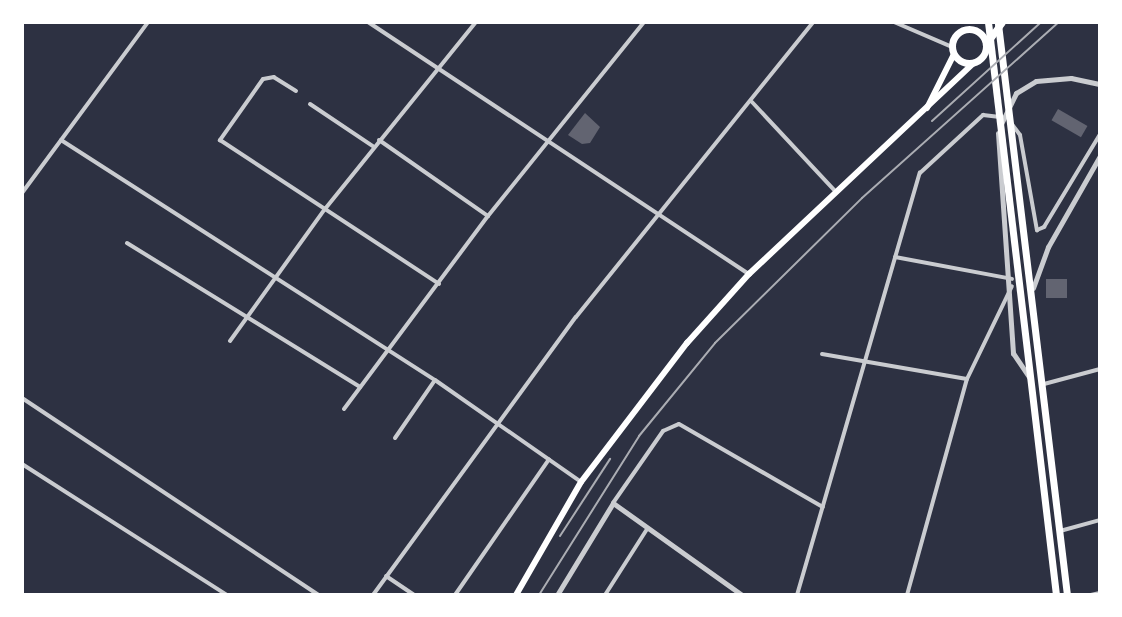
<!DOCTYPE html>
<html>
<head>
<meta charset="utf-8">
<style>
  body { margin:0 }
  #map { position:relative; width:1122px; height:617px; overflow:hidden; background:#2d3142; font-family:"Titillium Web",sans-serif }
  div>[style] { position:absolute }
  .building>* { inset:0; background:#626471; transform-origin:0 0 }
  .minor>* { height:4px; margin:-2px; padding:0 2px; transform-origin:2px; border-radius:2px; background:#caccd0 }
  .tertiary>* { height:5px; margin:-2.5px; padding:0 2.5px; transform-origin:2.5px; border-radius:2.5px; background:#caccd0 }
  .secondary>* { height:6px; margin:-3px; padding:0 3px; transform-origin:3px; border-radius:3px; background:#fff }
  .primary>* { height:7px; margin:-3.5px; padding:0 3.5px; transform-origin:3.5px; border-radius:3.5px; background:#fff }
  .trunk>* { height:7px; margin:-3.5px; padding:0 3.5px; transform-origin:3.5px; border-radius:3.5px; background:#fff }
  .trunk>.ring { margin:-3.5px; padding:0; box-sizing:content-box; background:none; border:7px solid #fff; border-radius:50% }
  .rail>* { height:2px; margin:-1px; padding:0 1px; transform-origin:1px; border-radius:1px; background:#abadb3 }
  span { translate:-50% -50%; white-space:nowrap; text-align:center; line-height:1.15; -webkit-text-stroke:6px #fff; paint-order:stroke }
  .frame { position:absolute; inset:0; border:24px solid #fff; pointer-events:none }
</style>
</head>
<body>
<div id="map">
  <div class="building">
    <div style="left:1058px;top:109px;width:34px;height:13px;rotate:30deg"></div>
    <div style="clip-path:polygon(585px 113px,600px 127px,590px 143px,582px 144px,568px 135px)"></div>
    <div style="left:1046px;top:279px;width:21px;height:19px"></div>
  </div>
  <div class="minor">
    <div style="left:368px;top:22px;width:457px;rotate:33.5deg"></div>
    <div style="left:894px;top:22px;width:63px;rotate:23.3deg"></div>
    <div style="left:296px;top:91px;width:26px;rotate:-148deg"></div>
    <div style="left:274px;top:77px;width:11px;rotate:170deg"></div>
    <div style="left:263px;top:79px;width:75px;rotate:125.2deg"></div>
    <div style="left:220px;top:140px;width:262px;rotate:33.3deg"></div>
    <div style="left:752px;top:102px;width:123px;rotate:47deg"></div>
    <div style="left:310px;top:104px;width:77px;rotate:33.9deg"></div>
    <div style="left:1011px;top:123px;width:15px;rotate:53deg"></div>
    <div style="left:1020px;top:135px;width:97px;rotate:79.9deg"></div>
    <div style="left:1037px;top:230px;width:8px;rotate:-23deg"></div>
    <div style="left:1044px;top:227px;width:109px;rotate:-58.9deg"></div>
    <div style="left:61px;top:140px;width:444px;rotate:32.7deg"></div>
    <div style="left:435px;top:380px;width:178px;rotate:34.9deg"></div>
    <div style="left:379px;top:140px;width:133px;rotate:34.9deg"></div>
    <div style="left:22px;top:193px;width:212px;rotate:-53.6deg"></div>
    <div style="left:127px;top:243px;width:274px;rotate:31.7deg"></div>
    <div style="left:895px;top:257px;width:119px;rotate:10.6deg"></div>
    <div style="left:230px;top:341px;width:163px;rotate:-54.3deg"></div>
    <div style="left:325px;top:209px;width:240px;rotate:-51.1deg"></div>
    <div style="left:822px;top:354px;width:147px;rotate:9.8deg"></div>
    <div style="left:1044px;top:384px;width:58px;rotate:-15deg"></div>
    <div style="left:22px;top:398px;width:356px;rotate:33.6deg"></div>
    <div style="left:344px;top:409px;width:241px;rotate:-53.3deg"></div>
    <div style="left:488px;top:216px;width:249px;rotate:-51.2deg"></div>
    <div style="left:395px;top:438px;width:70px;rotate:-55.4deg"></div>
    <div style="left:22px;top:464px;width:243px;rotate:32.6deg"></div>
    <div style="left:613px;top:503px;width:88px;rotate:-55.2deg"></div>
    <div style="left:663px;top:431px;width:17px;rotate:-24deg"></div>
    <div style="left:679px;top:424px;width:166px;rotate:30deg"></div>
    <div style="left:1060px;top:531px;width:41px;rotate:-15.4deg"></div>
    <div style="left:386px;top:576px;width:34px;rotate:34deg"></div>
    <div style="left:373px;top:595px;width:344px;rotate:-53.9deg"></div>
    <div style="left:576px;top:317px;width:378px;rotate:-51.2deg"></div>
    <div style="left:455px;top:595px;width:165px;rotate:-55.3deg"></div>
    <div style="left:605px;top:595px;width:78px;rotate:-57.5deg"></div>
    <div style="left:797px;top:595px;width:440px;rotate:-73.8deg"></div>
    <div style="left:920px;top:173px;width:86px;rotate:-42.6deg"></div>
    <div style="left:983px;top:115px;width:17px;rotate:7deg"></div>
    <div style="left:907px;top:595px;width:224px;rotate:-74.5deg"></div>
    <div style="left:967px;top:379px;width:103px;rotate:-64.2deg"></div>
    <div style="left:1091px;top:595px;width:9px;rotate:-13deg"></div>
  </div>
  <div class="tertiary">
    <div style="left:1001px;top:124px;width:34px;rotate:-64deg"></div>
    <div style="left:1016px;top:93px;width:23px;rotate:-31deg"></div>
    <div style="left:1036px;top:81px;width:35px;rotate:-5deg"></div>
    <div style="left:1071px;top:78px;width:30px;rotate:12deg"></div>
    <div style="left:998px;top:133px;width:221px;rotate:86.1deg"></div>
    <div style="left:1013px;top:353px;width:29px;rotate:56deg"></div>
    <div style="left:1033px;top:288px;width:44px;rotate:-69.9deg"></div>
    <div style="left:1048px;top:247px;width:105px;rotate:-60.3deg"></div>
    <div style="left:557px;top:595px;width:108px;rotate:-58.7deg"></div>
    <div style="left:613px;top:503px;width:158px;rotate:35.5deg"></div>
  </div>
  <div class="secondary">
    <div style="left:927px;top:108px;width:60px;rotate:-63.4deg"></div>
    <div style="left:516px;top:595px;width:130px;rotate:-60.1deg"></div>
    <div style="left:581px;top:482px;width:175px;rotate:-52.7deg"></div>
    <div style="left:687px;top:343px;width:93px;rotate:-48.1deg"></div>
    <div style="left:749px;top:274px;width:308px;rotate:-43.2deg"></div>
  </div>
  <div class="primary">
    <div style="left:988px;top:22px;width:577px;rotate:83.23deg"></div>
    <div style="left:998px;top:24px;width:575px;rotate:83.11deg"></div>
  </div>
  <div class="trunk">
    <div class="ring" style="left:952px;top:29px;width:27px;height:27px"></div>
    <div style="left:986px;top:44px;width:27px;rotate:-54deg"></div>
  </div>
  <div class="rail">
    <div style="left:932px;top:121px;width:147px;rotate:-42.2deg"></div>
    <div style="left:560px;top:536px;width:92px;rotate:-57deg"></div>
    <div style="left:539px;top:595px;width:188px;rotate:-57.8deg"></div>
    <div style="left:639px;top:436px;width:120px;rotate:-50.7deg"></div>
    <div style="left:715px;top:343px;width:206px;rotate:-44.6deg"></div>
    <div style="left:862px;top:198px;width:264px;rotate:-41.8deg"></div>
  </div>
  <div class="frame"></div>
</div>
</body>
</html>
